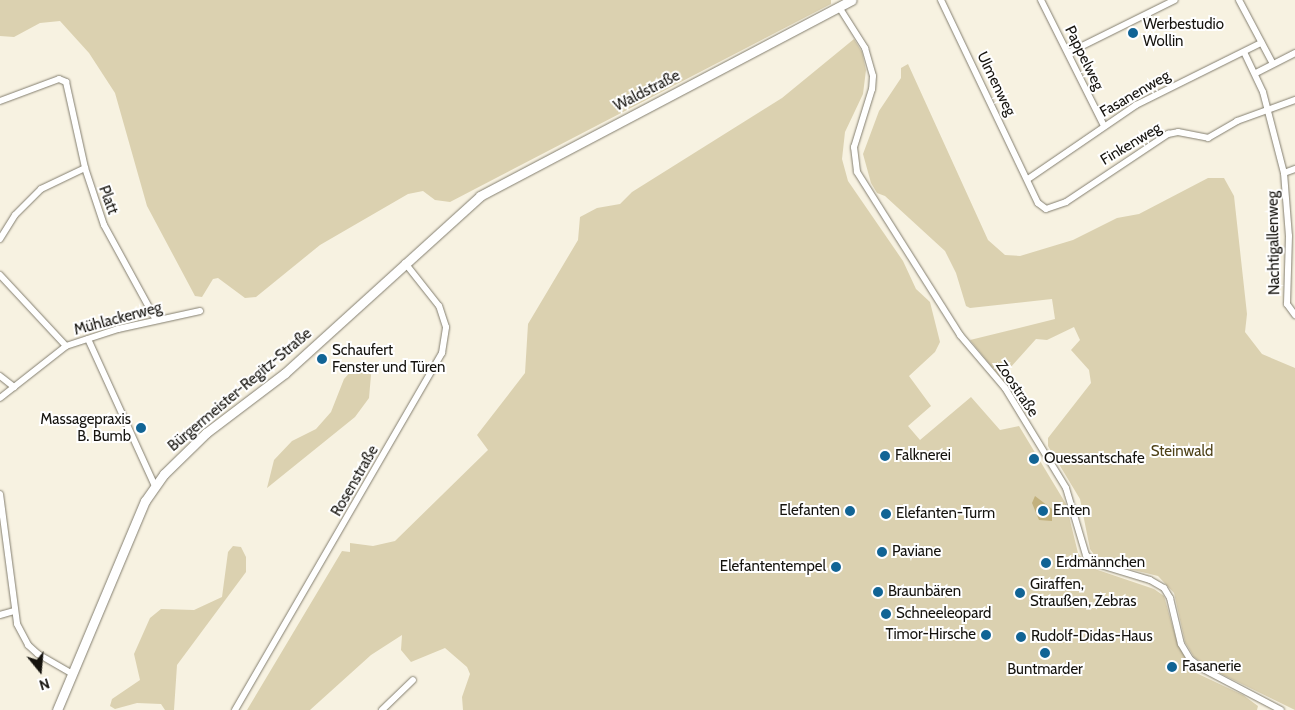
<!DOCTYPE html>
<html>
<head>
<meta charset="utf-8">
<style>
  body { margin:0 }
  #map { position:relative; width:1295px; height:710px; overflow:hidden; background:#f7f2e1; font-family:Cabin,sans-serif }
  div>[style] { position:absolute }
  .green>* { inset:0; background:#dbd1b0 }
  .water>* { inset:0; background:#c2b17d }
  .roads { filter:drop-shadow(0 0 1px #837e6f) drop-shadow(0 0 1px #837e6f) }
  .minor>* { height:6px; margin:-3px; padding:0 3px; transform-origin:3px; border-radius:3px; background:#fff }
  .tertiary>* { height:9px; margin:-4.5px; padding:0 4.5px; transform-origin:4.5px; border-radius:4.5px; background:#fff }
  .dots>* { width:14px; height:14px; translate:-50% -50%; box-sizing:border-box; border:2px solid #fff; border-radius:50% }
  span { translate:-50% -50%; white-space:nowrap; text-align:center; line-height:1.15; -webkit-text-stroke:4px #fff; paint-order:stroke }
  .poi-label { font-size:15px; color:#15130e }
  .left { translate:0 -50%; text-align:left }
  .right { translate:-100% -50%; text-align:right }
  .street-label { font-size:15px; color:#15130e }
  .park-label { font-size:15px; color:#4e4117 }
  .north { position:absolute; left:15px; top:645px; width:50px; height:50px; -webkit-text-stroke:4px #fff; paint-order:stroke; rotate:163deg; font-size:14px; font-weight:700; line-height:20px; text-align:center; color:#15130e }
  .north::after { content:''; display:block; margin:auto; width:18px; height:22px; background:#15130e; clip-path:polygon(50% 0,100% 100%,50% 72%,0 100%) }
</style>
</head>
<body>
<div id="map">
  <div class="green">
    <div style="clip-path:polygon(0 0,831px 0,831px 4px,450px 202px,435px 200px,423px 191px,408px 194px,320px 245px,256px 297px,245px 298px,218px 278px,213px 279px,202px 297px,195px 296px,147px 206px,115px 93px,89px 53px,60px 21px,40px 23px,14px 37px,0 36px)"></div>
    <div style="clip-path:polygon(854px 39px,862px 52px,866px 70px,863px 94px,845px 132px,842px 159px,848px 181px,903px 261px,916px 289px,930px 302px,940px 342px,935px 352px,909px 376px,931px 406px,908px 426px,920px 440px,971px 397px,1000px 430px,1019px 426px,1066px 504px,1078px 553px,1089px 567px,1154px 589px,1164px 596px,1178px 645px,1194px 672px,1243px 695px,1258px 706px,1257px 710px,463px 710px,462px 697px,470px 674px,467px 667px,445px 648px,411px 662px,401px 650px,402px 635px,371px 655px,310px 710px,247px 710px,342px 551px,350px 552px,350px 543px,373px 546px,395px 541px,488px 450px,477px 435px,525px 373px,528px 324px,578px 240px,580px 217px,597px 208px,620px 204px,632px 192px,782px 98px)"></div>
    <div style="clip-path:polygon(908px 64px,988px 240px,1005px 255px,1020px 256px,1073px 240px,1117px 218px,1139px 214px,1208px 178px,1224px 178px,1234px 196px,1247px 314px,1245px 332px,1262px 354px,1295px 368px,1295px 710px,1209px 668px,1194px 657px,1185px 642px,1174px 593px,1158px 576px,1113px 565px,1095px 556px,1090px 549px,1080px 499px,1048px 446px,1048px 438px,1091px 383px,1089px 370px,1071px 350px,1080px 340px,1074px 327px,1047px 340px,1036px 339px,1001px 378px,970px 340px,1055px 319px,1052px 299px,970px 308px,966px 306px,956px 273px,945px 251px,885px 196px,877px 193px,871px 183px,863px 154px,879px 111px,901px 78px,901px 68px)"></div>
    <div style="clip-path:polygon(367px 368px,371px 375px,369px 398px,355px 417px,267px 488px,274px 460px,292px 441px,316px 429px,331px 412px,344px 379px,352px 370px)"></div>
    <div style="clip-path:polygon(233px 546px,241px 547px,246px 557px,246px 572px,177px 665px,174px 710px,165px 710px,161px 704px,137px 703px,115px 709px,110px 706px,112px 699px,140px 680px,134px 654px,150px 618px,161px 609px,194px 610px,222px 597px,228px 552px)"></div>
  </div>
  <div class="water">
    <div style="clip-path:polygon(1035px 496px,1052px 509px,1052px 521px,1039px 520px,1032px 503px)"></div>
  </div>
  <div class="roads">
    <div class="minor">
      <div style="left:941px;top:0;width:225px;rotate:64.5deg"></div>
      <div style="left:1038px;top:203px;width:10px;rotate:37deg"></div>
      <div style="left:1046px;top:209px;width:21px;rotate:-19deg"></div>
      <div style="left:1066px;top:202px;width:123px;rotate:-33.7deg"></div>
      <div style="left:1168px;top:134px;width:10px;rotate:-11deg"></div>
      <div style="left:1178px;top:132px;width:31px;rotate:11deg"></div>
      <div style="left:1208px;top:138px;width:34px;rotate:-30deg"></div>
      <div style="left:1237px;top:121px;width:62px;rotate:-19.9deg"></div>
      <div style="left:1041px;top:0;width:141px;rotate:63.4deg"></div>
      <div style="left:1239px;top:0;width:72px;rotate:62deg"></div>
      <div style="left:839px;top:7px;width:49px;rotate:57.6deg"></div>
      <div style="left:865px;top:48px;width:29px;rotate:74deg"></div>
      <div style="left:873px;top:76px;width:13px;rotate:94deg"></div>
      <div style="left:872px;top:89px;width:61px;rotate:107.2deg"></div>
      <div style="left:854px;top:147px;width:25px;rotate:83deg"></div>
      <div style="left:857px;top:172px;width:193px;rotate:57.7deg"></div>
      <div style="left:960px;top:335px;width:70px;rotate:49.7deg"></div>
      <div style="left:1005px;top:388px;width:117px;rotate:58.6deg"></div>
      <div style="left:1066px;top:488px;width:70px;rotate:73.4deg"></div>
      <div style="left:1086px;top:555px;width:14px;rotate:39deg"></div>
      <div style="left:1097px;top:564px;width:55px;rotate:16.8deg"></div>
      <div style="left:1150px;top:580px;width:16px;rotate:30deg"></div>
      <div style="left:1164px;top:588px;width:12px;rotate:59deg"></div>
      <div style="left:1170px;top:598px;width:47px;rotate:76.6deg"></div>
      <div style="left:1181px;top:644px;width:17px;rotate:59deg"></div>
      <div style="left:1190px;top:659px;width:16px;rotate:38deg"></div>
      <div style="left:1203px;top:669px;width:88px;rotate:27.7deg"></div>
      <div style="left:1244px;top:52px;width:44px;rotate:64.6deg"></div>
      <div style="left:1263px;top:92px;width:84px;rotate:75.5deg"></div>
      <div style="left:1284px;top:173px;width:63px;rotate:85.5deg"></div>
      <div style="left:1289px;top:236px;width:68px;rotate:91.7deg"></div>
      <div style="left:1287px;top:304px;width:14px;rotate:54deg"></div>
      <div style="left:1068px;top:53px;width:119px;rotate:-26.4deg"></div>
      <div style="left:1256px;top:73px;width:44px;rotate:-27.1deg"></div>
      <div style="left:0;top:101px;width:63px;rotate:-20.4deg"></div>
      <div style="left:59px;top:79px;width:8px;rotate:23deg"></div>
      <div style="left:66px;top:82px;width:88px;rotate:77.5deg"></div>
      <div style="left:85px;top:168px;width:60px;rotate:71.6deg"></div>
      <div style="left:104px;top:225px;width:108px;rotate:61.3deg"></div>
      <div style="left:1284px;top:173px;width:12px;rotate:-20deg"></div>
      <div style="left:1028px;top:179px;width:131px;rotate:-34.4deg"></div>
      <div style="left:1136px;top:105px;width:140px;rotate:-26.4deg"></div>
      <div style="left:0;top:239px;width:28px;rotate:-58deg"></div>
      <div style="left:15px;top:215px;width:37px;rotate:-45deg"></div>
      <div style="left:41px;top:189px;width:49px;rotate:-25.5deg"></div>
      <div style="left:0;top:275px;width:97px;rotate:47.1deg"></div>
      <div style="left:88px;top:339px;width:162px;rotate:65.5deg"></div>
      <div style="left:0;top:376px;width:18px;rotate:38deg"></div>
      <div style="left:0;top:398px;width:84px;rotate:-38.2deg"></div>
      <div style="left:66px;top:346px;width:55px;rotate:-18.1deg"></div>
      <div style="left:118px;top:329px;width:84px;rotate:-12.4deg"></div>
      <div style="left:0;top:494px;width:131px;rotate:82.5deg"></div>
      <div style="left:17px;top:624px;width:24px;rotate:62deg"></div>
      <div style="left:28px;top:645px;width:13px;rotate:42deg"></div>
      <div style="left:38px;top:654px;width:39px;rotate:30deg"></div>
      <div style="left:0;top:615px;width:15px;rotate:-16deg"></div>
      <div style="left:235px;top:710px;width:413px;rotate:-59.9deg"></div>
      <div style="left:442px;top:353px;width:26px;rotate:-81deg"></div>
      <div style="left:446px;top:327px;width:22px;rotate:-108deg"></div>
      <div style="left:439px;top:306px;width:55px;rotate:-128.3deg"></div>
      <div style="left:382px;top:710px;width:43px;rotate:-44.1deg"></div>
    </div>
    <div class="tertiary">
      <div style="left:57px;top:710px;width:227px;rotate:-67.2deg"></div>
      <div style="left:145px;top:501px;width:33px;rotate:-55deg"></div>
      <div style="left:164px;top:474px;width:59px;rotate:-44.3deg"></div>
      <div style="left:206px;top:433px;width:99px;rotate:-37.2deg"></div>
      <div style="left:285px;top:373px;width:263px;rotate:-42.2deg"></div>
      <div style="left:480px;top:196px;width:420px;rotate:-27.8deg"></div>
    </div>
  </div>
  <div class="dots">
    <div style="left:1133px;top:33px;background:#116495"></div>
    <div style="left:322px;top:359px;background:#116495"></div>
    <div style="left:141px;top:428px;background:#116495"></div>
    <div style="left:885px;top:456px;background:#116495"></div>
    <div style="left:1034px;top:459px;background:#116495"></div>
    <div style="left:850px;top:511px;background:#116495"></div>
    <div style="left:1043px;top:511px;background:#116495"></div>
    <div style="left:886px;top:514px;background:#116495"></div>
    <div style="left:882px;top:552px;background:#116495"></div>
    <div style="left:1046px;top:563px;background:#116495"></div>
    <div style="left:836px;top:567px;background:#116495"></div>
    <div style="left:878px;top:592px;background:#116495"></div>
    <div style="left:1020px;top:593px;background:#116495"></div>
    <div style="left:886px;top:614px;background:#116495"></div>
    <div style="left:986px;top:635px;background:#116495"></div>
    <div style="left:1021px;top:637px;background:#116495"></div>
    <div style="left:1045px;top:653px;background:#116495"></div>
    <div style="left:1172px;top:667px;background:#116495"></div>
  </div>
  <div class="poi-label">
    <span class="left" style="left:1143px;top:33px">Werbestudio<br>Wollin</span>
    <span class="left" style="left:332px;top:359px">Schaufert<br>Fenster und Türen</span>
    <span class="right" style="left:131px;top:428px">Massagepraxis<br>B. Bumb</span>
    <span class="left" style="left:895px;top:456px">Falknerei</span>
    <span class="left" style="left:1044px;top:459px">Ouessantschafe</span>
    <span class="right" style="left:840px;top:511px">Elefanten</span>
    <span class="left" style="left:1053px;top:511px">Enten</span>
    <span class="left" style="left:896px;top:514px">Elefanten-Turm</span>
    <span class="left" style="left:892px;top:552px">Paviane</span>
    <span class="left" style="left:1056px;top:563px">Erdmännchen</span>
    <span class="right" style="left:826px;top:567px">Elefantentempel</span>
    <span class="left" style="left:1030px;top:593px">Giraffen,<br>Straußen, Zebras</span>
    <span class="left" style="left:888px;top:592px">Braunbären</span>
    <span class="left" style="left:896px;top:614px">Schneeleopard</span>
    <span class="right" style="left:976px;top:635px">Timor-Hirsche</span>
    <span class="left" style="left:1031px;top:637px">Rudolf-Didas-Haus</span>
    <span class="left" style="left:1182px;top:667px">Fasanerie</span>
    <span style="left:1045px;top:670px">Buntmarder</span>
  </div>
  <div class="street-label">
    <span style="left:1084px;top:58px;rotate:64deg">Pappelweg</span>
    <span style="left:996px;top:84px;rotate:64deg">Ulmenweg</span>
    <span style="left:647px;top:91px;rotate:-27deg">Waldstraße</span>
    <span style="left:1135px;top:94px;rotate:-30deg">Fasanenweg</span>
    <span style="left:1131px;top:144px;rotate:-31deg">Finkenweg</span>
    <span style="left:108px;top:200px;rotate:70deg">Platt</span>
    <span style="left:1274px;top:243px;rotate:-91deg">Nachtigallenweg</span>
    <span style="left:118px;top:319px;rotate:-15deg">Mühlackerweg</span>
    <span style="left:1017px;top:389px;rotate:56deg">Zoostraße</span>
    <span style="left:240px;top:390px;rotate:-40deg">Bürgermeister-Regitz-Straße</span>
    <span style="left:355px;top:481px;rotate:-60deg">Rosenstraße</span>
  </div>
  <div class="park-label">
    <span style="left:1182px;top:452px">Steinwald</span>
  </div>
  <div class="north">N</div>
</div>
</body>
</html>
